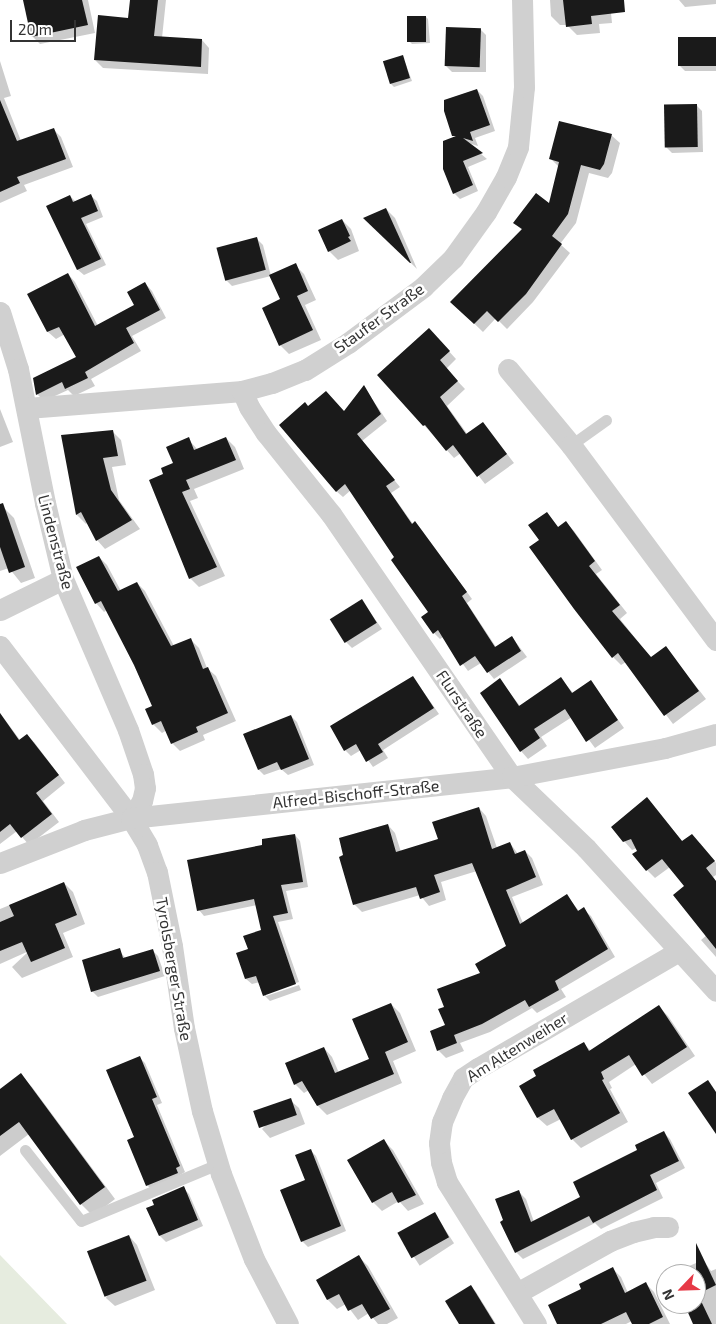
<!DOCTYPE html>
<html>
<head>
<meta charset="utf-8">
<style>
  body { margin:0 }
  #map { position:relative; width:716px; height:1324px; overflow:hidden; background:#fff; font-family:"Exo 2",sans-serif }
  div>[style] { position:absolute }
  .green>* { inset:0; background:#e6ecdf }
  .shadow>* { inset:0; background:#0003; transform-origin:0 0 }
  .building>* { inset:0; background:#1a1a1a; transform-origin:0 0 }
  .service>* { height:11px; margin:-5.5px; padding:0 5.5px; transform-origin:5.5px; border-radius:5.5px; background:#d0d0d0 }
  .minor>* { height:21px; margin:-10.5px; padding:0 10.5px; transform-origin:10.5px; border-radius:10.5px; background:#d0d0d0 }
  span { translate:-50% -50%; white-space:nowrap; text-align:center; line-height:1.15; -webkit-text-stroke:5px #fff; paint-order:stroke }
  .street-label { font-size:16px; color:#333 }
  .north { position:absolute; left:656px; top:1264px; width:50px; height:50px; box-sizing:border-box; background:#fff; border:1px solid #adadad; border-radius:50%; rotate:246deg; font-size:14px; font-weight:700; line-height:20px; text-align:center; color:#333 }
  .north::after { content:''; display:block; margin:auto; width:18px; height:22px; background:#e63946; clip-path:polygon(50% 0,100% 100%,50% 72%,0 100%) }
  .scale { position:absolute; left:10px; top:20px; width:66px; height:22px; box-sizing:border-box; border:2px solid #333; border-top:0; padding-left:6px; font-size:15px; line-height:18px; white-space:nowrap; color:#333; -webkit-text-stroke:4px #fff; paint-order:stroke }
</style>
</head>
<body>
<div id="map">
  <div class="green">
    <div style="clip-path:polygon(0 1255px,67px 1324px,0 1324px)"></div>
  </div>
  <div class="shadow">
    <div style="clip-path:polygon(25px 0,88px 0,95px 33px,40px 44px,32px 36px)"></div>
    <div style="clip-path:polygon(131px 0,166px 0,162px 38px,202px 40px,209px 48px,208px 74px,103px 68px,95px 60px,129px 19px)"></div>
    <div style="clip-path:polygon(550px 0,607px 0,610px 3px,612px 23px,599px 24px,600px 33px,577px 35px,567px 25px,560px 25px,551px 16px)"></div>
    <div style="clip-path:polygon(679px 0,716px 0,716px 4px,685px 7px)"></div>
    <div style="clip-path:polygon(426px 17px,428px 19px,430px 43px,412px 44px,409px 41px)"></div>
    <div style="clip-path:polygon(480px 29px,486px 35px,486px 72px,452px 72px,446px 66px)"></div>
    <div style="clip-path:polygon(716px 39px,716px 71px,685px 71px,679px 65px)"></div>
    <div style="clip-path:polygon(403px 57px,412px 81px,394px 87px,391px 84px)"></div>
    <div style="clip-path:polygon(0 61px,11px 96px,4px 98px,21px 141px,53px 129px,61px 137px,73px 167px,24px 185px,27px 191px,0 203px)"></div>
    <div style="clip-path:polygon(477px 90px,483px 96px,495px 131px,475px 138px,478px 146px,468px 143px,487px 159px,468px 167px,478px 191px,460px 199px,454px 193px,456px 138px,454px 135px)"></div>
    <div style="clip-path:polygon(696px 105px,702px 111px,703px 152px,672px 153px,666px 147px)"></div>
    <div style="clip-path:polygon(611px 135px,620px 143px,612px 173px,608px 178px,589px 173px,576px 223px,560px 244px,570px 253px,533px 302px,507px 329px,496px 318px,483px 332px,452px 302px,522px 230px,515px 223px,550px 205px,559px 167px,551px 159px)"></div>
    <div style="clip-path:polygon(70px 196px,76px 202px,91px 196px,97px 201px,103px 217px,86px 224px,106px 265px,84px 275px,78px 270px,48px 207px)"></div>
    <div style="clip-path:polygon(386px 209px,395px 218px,417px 269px,365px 218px)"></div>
    <div style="clip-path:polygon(342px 220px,351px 229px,359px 251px,338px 260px,329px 251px)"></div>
    <div style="clip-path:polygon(257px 239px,263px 245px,271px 276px,232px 286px,226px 280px)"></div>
    <div style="clip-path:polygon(295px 265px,304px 274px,316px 300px,305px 305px,321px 340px,289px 354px,280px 345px,282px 300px)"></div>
    <div style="clip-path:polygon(68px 274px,75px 282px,98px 326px,135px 305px,145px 283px,152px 291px,166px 318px,132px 336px,141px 351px,91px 379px,95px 386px,74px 396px,68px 390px,44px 401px,37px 394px,78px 358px,65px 334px,56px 339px,48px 332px,29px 294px)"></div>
    <div style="clip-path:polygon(436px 337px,456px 359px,446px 369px,465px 389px,447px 406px,468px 435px,483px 423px,514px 463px,485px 484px,461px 453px,454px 458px,378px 375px)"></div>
    <div style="clip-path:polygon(364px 387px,387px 421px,362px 441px,400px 487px,391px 493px,413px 524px,415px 523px,421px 529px,472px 599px,467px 603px,496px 647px,512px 637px,527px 657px,494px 679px,481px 663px,468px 671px,443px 637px,440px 639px,434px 633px,430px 612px,351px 490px,343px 497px,336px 491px,308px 408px,344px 413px)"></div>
    <div style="clip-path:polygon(0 409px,13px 442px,0 447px)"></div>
    <div style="clip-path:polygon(112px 431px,121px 440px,126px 465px,112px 467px,119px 500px,140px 529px,105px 549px,97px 540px,88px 522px,86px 524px,77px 515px,62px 436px)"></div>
    <div style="clip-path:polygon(226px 438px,235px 447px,244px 469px,194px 489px,198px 498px,190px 501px,225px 576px,199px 587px,190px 578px,165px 475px,175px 464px,188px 439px,198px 450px)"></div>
    <div style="clip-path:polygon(3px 507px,14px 518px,35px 578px,21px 583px,9px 568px,0 571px,0 508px)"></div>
    <div style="clip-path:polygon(547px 513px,559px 528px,566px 523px,574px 531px,602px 570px,596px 574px,627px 613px,620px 619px,651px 658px,666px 648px,706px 699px,673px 724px,626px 662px,621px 665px,613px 657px,575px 609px,540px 540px)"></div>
    <div style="clip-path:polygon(99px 557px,107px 565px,121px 591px,137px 583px,145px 591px,174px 646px,191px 640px,199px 648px,207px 668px,216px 676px,236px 721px,203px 735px,205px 740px,180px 751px,172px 743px,167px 730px,162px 733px,153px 724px,147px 709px,154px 706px,107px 610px,104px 612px,96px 603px,78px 568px)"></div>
    <div style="clip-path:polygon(362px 601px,382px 629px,352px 648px,346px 642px)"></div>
    <div style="clip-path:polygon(413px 677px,439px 714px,383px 750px,388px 758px,373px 767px,361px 750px,351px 756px,345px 750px)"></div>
    <div style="clip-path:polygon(561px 679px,574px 694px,591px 682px,624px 728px,595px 748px,572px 717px,541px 737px,547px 746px,528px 759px,521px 751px,500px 680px,520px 706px)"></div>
    <div style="clip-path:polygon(0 713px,20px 740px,27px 735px,34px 742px,65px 783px,43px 801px,59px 822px,29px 845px,17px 831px,0 844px)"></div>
    <div style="clip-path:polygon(291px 716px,297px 722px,314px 765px,288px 775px,281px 769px,264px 775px,259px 770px)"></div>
    <div style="clip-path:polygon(647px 799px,683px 842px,700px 843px,716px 863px,716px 875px,713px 877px,716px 881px,716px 957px,701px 940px,707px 935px,686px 886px,670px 867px,655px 878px,647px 870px,637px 848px,632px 850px,624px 841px)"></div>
    <div style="clip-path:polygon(479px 808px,486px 816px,497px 848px,510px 843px,518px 854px,525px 851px,532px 858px,543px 885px,512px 897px,523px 923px,567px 896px,579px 911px,583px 909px,591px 916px,615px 957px,561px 989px,566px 997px,537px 1013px,532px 1008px,490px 1032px,460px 1043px,464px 1051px,446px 1058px,438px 1050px,446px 1026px,482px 973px,508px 947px,477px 871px,441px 882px,446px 900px,429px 906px,420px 895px,362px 912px,354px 904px,388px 825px,395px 833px,401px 852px,439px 840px)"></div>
    <div style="clip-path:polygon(295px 835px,300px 841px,308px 887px,286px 891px,293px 919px,278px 922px,299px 982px,266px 993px,266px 996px,299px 985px,301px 990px,270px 1001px,264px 995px,260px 982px,252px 984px,246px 979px,238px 954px,249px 950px,262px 931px,257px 905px,204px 916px,199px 910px,264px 846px)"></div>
    <div style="clip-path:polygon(64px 883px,73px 892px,85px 924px,63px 933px,73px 957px,22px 978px,12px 967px,29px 951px,0 964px,0 909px)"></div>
    <div style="clip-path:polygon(119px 950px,126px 959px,152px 950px,158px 956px,165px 976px,98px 997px,92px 991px)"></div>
    <div style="clip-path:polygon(391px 1004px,400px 1013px,416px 1051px,393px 1061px,402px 1083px,327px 1115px,318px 1106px,309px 1090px,304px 1093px,295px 1084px,324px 1048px,332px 1057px,339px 1073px,371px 1060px)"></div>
    <div style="clip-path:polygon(659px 1007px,668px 1016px,695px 1056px,652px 1084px,636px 1064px,609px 1082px,612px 1088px,610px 1089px,628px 1122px,581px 1148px,572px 1139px,561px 1119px,547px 1126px,538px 1118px,538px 1077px,584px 1044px,591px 1051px)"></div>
    <div style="clip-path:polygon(139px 1057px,145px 1063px,162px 1103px,157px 1105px,185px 1172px,153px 1191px,147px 1185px,136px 1138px)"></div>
    <div style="clip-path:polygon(20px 1075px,32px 1087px,115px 1199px,93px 1216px,81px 1204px,29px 1134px,0 1156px,0 1090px)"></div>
    <div style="clip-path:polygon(290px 1100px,299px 1108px,305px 1124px,270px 1138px,262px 1129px)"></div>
    <div style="clip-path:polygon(663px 1132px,670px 1139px,685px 1168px,656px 1183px,663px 1198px,601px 1229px,595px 1223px,523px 1259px,516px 1252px,504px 1221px,519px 1192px,526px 1199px,534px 1222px,582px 1198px)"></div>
    <div style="clip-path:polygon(384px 1141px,393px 1150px,424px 1204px,408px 1211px,399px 1201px,382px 1211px,373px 1202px)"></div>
    <div style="clip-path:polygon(310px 1150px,316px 1156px,346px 1231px,308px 1247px,302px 1241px)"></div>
    <div style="clip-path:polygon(183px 1188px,189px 1194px,203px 1226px,166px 1242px,160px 1236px,148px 1208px)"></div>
    <div style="left:435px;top:1214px;width:35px;height:41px;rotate:57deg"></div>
    <div style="clip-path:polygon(129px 1236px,137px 1245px,155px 1290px,115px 1306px,106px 1298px)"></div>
    <div style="clip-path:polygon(359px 1257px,368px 1266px,398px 1318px,387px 1324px,378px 1324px,369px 1313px,358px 1320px,346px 1304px,337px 1309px,328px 1300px,317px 1281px)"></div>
    <div style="clip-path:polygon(703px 1260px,711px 1271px,716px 1269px,716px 1324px,694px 1324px,696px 1274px,682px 1274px,680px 1270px)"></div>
    <div style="clip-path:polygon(613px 1269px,621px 1277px,628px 1293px,646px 1284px,654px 1292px,670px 1324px,634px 1324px,632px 1321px,626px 1324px,558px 1324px,583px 1290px)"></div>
    <div style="clip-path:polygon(471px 1286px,476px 1292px,496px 1324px,460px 1324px)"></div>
  </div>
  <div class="building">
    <div style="clip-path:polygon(23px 0,82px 0,88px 25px,31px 37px)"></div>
    <div style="clip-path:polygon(130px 0,158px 0,154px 36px,202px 39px,201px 67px,94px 60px,98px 15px,128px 18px)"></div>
    <div style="clip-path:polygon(563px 0,624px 0,625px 12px,591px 16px,592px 24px,566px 27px)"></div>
    <div style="left:407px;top:16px;width:19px;height:26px"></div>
    <div style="left:446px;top:27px;width:35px;height:39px;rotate:2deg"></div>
    <div style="left:678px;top:37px;width:38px;height:29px"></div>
    <div style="left:403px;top:55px;width:24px;height:21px;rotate:73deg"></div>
    <div style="clip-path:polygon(477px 89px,490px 125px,470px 132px,473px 141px,463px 138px,483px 153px,463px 161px,473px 185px,453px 194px,443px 169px,443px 141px,456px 136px,452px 136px,444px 111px,444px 100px)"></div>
    <div style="clip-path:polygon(0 100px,17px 141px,54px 128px,66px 159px,17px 177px,20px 183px,0 192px)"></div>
    <div style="left:697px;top:104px;width:43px;height:33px;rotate:89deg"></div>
    <div style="clip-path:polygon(559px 121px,612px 134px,604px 164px,600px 170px,581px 165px,568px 214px,552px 236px,562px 244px,526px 294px,498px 322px,487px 311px,474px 324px,450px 302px,522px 229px,513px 223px,536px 193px,549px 203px,559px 162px,549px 159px)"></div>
    <div style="clip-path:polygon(91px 194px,98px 211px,81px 218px,101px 259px,77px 270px,46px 206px,70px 195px,73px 202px)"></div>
    <div style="clip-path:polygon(386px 208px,411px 263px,410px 263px,363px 218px)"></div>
    <div style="clip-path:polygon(342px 219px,350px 236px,348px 237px,351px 241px,328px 252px,318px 230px)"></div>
    <div style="left:257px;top:237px;width:34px;height:42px;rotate:75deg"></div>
    <div style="clip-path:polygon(296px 263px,308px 291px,297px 296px,313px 330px,279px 346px,262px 308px,280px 299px,269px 275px)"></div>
    <div style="clip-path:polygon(68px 273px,95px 326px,134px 305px,127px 292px,145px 282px,160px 310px,126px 328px,134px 343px,85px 372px,88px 378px,65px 389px,62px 382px,36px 395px,33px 378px,76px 357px,59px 327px,47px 332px,27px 294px)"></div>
    <div style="clip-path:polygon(429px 328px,450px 351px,440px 360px,458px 381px,440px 397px,466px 434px,483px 422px,507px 454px,477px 477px,453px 445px,446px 451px,425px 425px,423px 426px,377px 375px)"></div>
    <div style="clip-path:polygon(364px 385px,381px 414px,357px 434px,395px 480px,386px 486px,412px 524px,415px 521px,467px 592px,462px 596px,495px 647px,512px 636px,521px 651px,487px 673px,475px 656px,460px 666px,438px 630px,433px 634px,421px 617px,428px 612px,391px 560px,394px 557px,345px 484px,336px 492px,279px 425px,305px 402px,308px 406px,326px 391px,344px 411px)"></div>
    <div style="clip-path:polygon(113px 430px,118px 456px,103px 458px,111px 490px,132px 520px,96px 541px,81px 512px,76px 515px,61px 435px)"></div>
    <div style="clip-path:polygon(189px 437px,194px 450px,226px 437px,236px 460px,186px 480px,190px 489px,182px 492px,217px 567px,189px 579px,149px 480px,163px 474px,161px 468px,173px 463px,166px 447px)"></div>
    <div style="clip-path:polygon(3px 503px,25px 567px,9px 573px,0 547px,0 504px)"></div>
    <div style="clip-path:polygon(547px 512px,558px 527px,566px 521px,595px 561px,589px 566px,620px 605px,612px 611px,651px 657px,666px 646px,699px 691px,664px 716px,618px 653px,612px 658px,574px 609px,529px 547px,539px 540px,528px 525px)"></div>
    <div style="clip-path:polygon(99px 556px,118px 591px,137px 582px,171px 646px,191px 638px,203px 669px,208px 667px,228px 713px,196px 727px,198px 732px,171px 744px,161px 721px,152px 725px,145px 709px,152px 706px,134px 665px,101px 601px,95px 604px,76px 567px)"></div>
    <div style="left:362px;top:599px;width:28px;height:38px;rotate:58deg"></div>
    <div style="clip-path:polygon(413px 676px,434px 708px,378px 744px,383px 752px,366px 762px,356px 744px,344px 751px,330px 726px)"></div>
    <div style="clip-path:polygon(561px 677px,572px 693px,591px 680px,618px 720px,586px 742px,565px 709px,534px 729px,540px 738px,520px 752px,480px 693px,500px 678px,519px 706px)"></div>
    <div style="clip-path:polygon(0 713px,19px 740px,27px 734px,59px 775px,36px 793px,52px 814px,21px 838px,10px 824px,0 832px)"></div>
    <div style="clip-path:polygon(291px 715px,309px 759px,281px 770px,277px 762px,258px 770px,243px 734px)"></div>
    <div style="clip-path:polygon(647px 797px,682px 841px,692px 834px,715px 861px,706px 868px,716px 881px,716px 949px,673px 895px,684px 886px,662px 859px,646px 871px,632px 854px,637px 851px,631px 839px,623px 842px,611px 827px)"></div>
    <div style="clip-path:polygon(479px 807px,492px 849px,510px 842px,515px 854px,525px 850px,536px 877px,506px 890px,520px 924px,567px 894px,578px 911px,584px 907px,608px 949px,555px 981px,559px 990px,529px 1007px,525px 1000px,482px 1024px,454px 1035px,457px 1043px,437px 1051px,430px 1031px,445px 1025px,438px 1009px,444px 1007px,437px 989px,480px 973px,475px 964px,506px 946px,472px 863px,434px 875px,440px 892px,420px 899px,416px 887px,353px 905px,339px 857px,343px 855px,339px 838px,388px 824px,396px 852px,438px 839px,432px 822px)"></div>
    <div style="clip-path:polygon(295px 834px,303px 882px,281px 885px,288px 913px,273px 916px,296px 984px,263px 996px,256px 976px,245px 979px,236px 953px,248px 949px,243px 936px,261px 930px,254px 899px,197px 911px,187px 860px,262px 845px,262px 839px)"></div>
    <div style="clip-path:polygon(64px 882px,77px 915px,55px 924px,65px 948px,31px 962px,22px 942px,0 951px,0 922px,14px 916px,9px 905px)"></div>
    <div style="clip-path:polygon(120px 948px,123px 958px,153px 949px,160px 971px,91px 992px,82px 960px)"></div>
    <div style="clip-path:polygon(391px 1003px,408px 1042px,385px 1052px,394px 1074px,317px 1106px,302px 1081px,294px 1085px,285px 1063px,324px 1047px,335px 1073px,369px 1059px,352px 1019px)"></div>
    <div style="clip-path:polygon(659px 1005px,687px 1047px,642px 1076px,629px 1055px,601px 1072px,604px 1079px,602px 1080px,620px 1113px,571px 1140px,554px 1109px,537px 1118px,519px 1086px,536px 1076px,533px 1070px,584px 1042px,589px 1051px)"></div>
    <div style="clip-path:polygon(140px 1056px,157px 1097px,152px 1099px,180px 1166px,176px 1168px,178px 1173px,146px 1186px,127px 1140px,134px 1137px,106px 1070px)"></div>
    <div style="clip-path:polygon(21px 1073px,105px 1187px,80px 1205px,19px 1122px,0 1136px,0 1089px)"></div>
    <div style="clip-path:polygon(708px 1080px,716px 1092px,716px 1134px,688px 1093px)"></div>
    <div style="left:291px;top:1098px;width:18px;height:40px;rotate:71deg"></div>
    <div style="clip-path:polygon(664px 1131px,679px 1161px,650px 1175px,657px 1190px,593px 1223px,589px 1216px,515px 1253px,500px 1222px,503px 1220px,495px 1199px,519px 1190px,531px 1222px,580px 1197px,573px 1182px,637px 1150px,635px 1145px)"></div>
    <div style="clip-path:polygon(384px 1139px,416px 1195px,398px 1203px,392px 1192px,372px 1203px,347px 1160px)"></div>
    <div style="clip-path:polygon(311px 1149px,341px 1226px,301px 1242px,280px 1190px,305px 1180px,295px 1155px)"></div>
    <div style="clip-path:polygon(184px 1186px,198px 1220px,159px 1236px,146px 1208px,154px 1205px,152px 1200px)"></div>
    <div style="left:435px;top:1212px;width:29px;height:43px;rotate:61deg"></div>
    <div style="left:129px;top:1235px;width:49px;height:45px;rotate:69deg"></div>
    <div style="clip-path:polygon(696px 1243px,716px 1285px,696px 1295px)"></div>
    <div style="clip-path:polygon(359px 1255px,390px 1309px,371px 1319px,362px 1304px,348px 1311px,339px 1294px,327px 1300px,316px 1280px)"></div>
    <div style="clip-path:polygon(613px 1267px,625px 1293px,646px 1282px,663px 1317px,649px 1324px,632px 1324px,626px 1312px,601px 1324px,557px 1324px,548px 1305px,581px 1289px,579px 1284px)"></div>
    <div style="clip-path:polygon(471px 1285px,495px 1324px,459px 1324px,445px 1301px)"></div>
    <div style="clip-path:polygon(701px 1301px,712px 1324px,693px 1324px,686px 1308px)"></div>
  </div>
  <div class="service">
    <div style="left:571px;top:445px;width:43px;rotate:-35.5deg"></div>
    <div style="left:25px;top:1150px;width:90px;rotate:51.7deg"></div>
    <div style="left:81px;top:1221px;width:148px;rotate:-22.6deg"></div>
  </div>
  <div class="minor">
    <div style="left:0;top:312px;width:60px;rotate:72.5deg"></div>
    <div style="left:18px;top:369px;width:137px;rotate:78.6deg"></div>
    <div style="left:45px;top:503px;width:78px;rotate:76.7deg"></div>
    <div style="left:63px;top:579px;width:164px;rotate:66.7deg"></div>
    <div style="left:128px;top:730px;width:46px;rotate:71.2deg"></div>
    <div style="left:143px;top:774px;width:14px;rotate:82deg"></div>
    <div style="left:145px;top:788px;width:13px;rotate:103deg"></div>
    <div style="left:142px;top:801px;width:20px;rotate:123deg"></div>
    <div style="left:508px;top:369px;width:99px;rotate:50.3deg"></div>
    <div style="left:571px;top:445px;width:243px;rotate:53.4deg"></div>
    <div style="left:242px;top:391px;width:17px;rotate:66deg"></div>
    <div style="left:249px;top:407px;width:31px;rotate:57deg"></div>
    <div style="left:266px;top:433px;width:104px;rotate:51.3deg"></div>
    <div style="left:331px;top:514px;width:319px;rotate:55.5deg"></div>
    <div style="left:512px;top:777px;width:103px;rotate:43.8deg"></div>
    <div style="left:586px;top:848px;width:193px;rotate:47.7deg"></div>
    <div style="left:27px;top:408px;width:216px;rotate:-4.5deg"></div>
    <div style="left:242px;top:391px;width:31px;rotate:-15deg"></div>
    <div style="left:272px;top:383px;width:35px;rotate:-22deg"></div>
    <div style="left:305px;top:370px;width:51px;rotate:-32.1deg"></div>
    <div style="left:348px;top:343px;width:94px;rotate:-36.7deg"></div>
    <div style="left:423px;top:287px;width:42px;rotate:-44deg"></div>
    <div style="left:453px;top:258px;width:57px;rotate:-54.3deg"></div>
    <div style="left:486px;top:212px;width:40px;rotate:-60.3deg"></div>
    <div style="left:506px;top:177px;width:32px;rotate:-68deg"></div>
    <div style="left:518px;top:147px;width:60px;rotate:-84.3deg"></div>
    <div style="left:524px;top:87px;width:87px;rotate:-91.3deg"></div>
    <div style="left:0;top:610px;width:70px;rotate:-26.2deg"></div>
    <div style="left:0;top:646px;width:216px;rotate:52.7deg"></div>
    <div style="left:131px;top:818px;width:31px;rotate:59deg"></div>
    <div style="left:147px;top:845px;width:29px;rotate:70deg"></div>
    <div style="left:157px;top:872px;width:76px;rotate:78.5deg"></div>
    <div style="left:172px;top:946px;width:83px;rotate:81.7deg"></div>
    <div style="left:184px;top:1028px;width:85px;rotate:77.8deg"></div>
    <div style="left:202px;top:1111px;width:66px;rotate:73.2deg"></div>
    <div style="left:221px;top:1174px;width:91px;rotate:68.8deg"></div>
    <div style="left:254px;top:1259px;width:73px;rotate:62.4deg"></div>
    <div style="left:0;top:863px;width:90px;rotate:-21.4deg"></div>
    <div style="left:84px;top:830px;width:49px;rotate:-14.3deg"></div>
    <div style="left:131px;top:818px;width:383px;rotate:-6.1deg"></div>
    <div style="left:512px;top:777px;width:156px;rotate:-10.7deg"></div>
    <div style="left:665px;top:748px;width:53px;rotate:-15.4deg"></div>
    <div style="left:517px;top:1293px;width:107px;rotate:-29.2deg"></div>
    <div style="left:610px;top:1241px;width:25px;rotate:-21deg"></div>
    <div style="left:633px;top:1232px;width:22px;rotate:-13deg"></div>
    <div style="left:654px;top:1227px;width:14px"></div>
    <div style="left:536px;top:1324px;width:168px;rotate:-122.1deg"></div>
    <div style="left:447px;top:1182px;width:21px;rotate:-107deg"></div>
    <div style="left:441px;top:1162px;width:19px;rotate:-96deg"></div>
    <div style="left:439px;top:1143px;width:21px;rotate:-82deg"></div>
    <div style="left:442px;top:1122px;width:26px;rotate:-67deg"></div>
    <div style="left:452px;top:1098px;width:23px;rotate:-61deg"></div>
    <div style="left:463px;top:1078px;width:18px;rotate:-34deg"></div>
    <div style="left:478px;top:1068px;width:233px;rotate:-30.2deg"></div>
  </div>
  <div class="street-label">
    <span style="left:379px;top:318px;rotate:-36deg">Staufer Straße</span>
    <span style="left:56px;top:542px;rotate:75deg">Lindenstraße</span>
    <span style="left:462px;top:704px;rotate:56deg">Flurstraße</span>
    <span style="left:356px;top:794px;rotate:-6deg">Alfred-Bischoff-Straße</span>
    <span style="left:174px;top:969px;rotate:80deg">Tyrolsberger Straße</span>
    <span style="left:517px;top:1047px;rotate:-32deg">Am Altenweiher</span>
  </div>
  <div class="north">N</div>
  <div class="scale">20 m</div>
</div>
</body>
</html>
